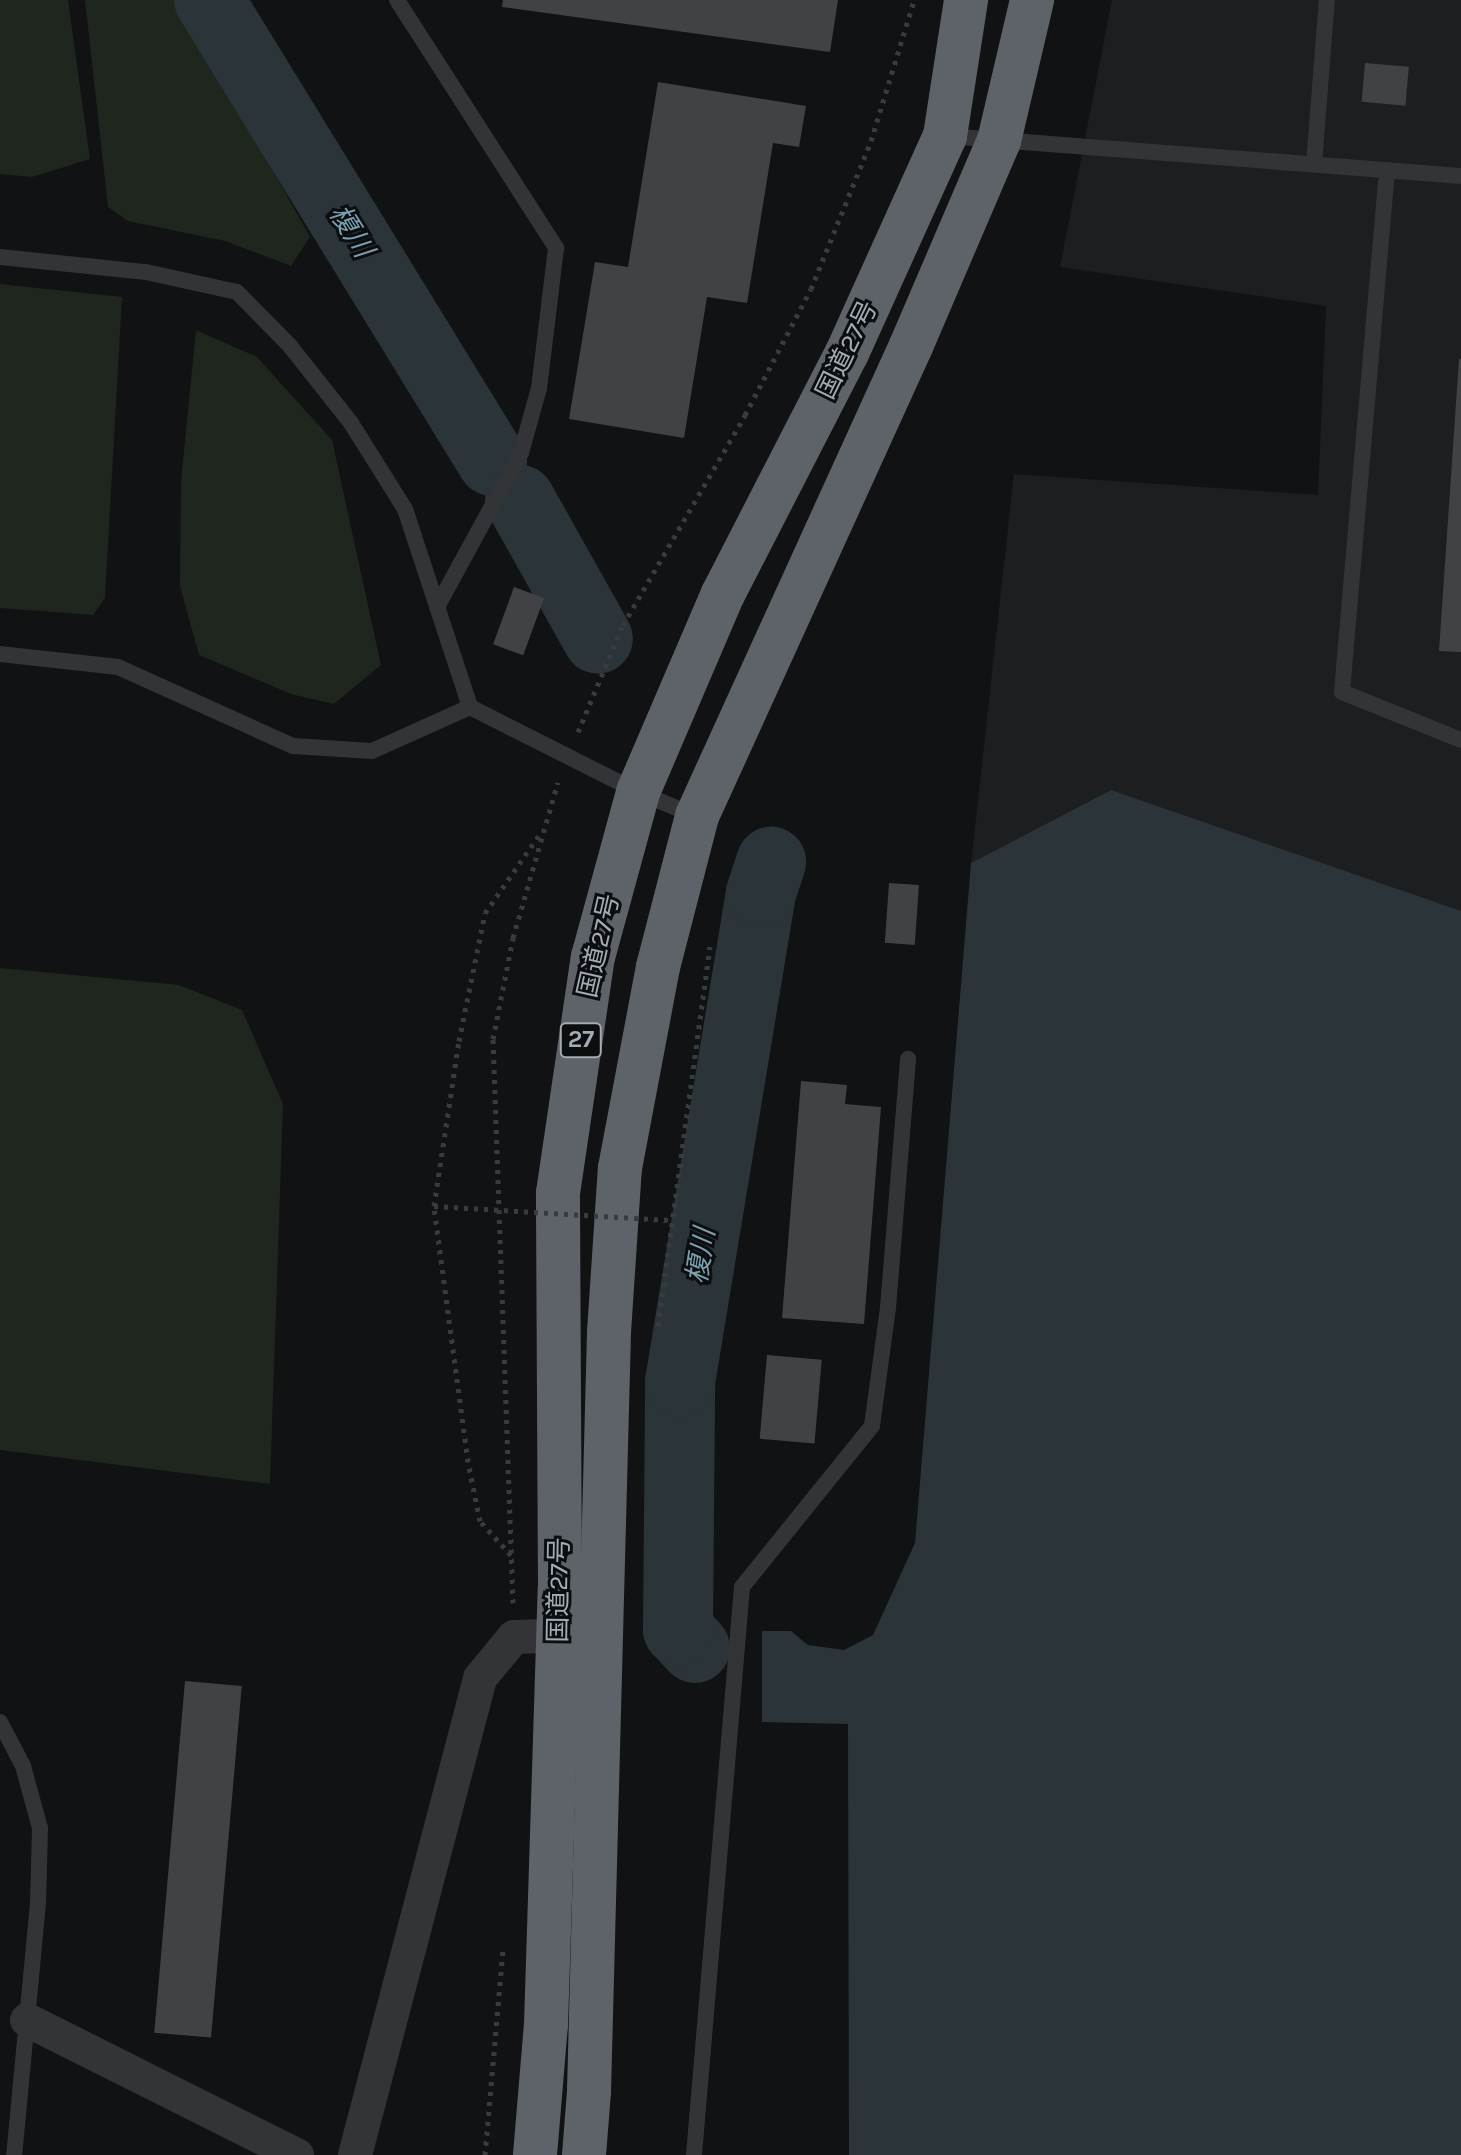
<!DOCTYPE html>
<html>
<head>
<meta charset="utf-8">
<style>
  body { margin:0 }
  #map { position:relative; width:1461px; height:2155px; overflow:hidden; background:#111213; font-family:Karla,"Noto Sans JP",sans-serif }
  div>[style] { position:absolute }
  .built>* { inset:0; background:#1d1e20 }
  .green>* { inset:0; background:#1e261e }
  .water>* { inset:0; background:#2a3439 }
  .river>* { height:70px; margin:-35px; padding:0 35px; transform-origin:35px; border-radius:35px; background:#2a3439 }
  .building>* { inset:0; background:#404246; transform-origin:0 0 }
  .path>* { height:5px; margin-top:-2.5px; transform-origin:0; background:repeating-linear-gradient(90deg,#383b3f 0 4px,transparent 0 10px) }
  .lane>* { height:16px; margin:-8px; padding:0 8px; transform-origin:8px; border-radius:8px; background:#323438 }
  .street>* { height:34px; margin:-17px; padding:0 17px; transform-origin:17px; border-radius:17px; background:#323438 }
  .highway>* { height:44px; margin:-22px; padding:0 22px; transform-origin:22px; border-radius:22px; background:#5e6369 }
  .path-bridge>* { height:5px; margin-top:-2.5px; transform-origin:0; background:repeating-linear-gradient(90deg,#383b3f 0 4px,transparent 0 10px) }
  span { translate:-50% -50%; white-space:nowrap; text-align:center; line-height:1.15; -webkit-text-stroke:6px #0c0d0e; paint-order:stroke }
  .shield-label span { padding:2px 6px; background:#0c0d0e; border:2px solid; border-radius:6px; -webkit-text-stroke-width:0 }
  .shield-label { font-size:24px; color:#a3abb4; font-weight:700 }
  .street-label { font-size:26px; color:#a3abb4 }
  .water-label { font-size:28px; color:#799fb0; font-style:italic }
</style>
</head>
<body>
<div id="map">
  <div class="built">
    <div style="clip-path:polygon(1112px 0,1461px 0,1461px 920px,1111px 790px,971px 863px,1014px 474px,1318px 495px,1326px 306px,1060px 267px)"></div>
  </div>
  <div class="green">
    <div style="clip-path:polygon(0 0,68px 0,90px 159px,32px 177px,0 174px)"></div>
    <div style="clip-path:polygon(85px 0,178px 0,310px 237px,291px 266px,225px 241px,128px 221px,108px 207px)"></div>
    <div style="clip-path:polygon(0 284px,122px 297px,105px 598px,93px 615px,0 608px)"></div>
    <div style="clip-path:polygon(196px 330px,257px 357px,332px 440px,381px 665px,334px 704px,291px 694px,199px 655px,180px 586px,181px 481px)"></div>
    <div style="clip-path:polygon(0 968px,179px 985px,242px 1010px,283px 1104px,270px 1484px,0 1450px)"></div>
  </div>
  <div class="water">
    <div style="clip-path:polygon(1111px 790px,1461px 911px,1461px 2155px,849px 2155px,848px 1724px,762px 1722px,762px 1631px,791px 1631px,808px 1645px,844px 1650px,873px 1635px,915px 1543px,971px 863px)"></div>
  </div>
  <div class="river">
    <div style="left:209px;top:0;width:541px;rotate:58.45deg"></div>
    <div style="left:520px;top:500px;width:159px;rotate:60.7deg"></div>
    <div style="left:695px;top:1648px;width:25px;rotate:-133deg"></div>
    <div style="left:678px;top:1630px;width:248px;rotate:-89.5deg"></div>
    <div style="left:680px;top:1382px;width:496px;rotate:-80.6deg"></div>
    <div style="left:761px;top:893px;width:33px;rotate:-72deg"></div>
  </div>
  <div class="building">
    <div style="clip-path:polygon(503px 0,838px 0,830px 52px,502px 7px)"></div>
    <div style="left:1365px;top:63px;width:44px;height:39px;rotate:5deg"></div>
    <div style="clip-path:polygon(658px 82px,806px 106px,799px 147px,773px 143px,747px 303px,707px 297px,684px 438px,569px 419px,595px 262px,628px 267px)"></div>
    <div style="clip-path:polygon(1459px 359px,1461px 359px,1461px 652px,1439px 651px)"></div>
    <div style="left:514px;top:587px;width:32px;height:61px;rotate:20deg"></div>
    <div style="left:889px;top:883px;width:30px;height:60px;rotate:4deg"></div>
    <div style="clip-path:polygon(801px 1081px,847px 1085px,845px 1104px,881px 1107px,864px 1324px,782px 1318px)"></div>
    <div style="left:767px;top:1355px;width:55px;height:84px;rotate:5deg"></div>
    <div style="left:185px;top:1681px;width:57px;height:353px;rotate:5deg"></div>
  </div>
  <div class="path">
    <div style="left:578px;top:732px;width:116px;rotate:-67.2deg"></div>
    <div style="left:623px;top:625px;width:243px;rotate:-59.8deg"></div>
    <div style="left:745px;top:415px;width:142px;rotate:-62.4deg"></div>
    <div style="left:811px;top:289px;width:160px;rotate:-67.9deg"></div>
    <div style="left:871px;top:141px;width:147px;rotate:-73deg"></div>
    <div style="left:658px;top:1326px;width:383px;rotate:-82.2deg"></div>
    <div style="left:511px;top:1555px;width:46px;rotate:-132.4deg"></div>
    <div style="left:480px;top:1521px;width:60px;rotate:-101.5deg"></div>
    <div style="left:468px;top:1462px;width:258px;rotate:-97.6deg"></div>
    <div style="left:434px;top:1206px;width:167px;rotate:-81.4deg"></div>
    <div style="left:459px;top:1041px;width:131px;rotate:-78.5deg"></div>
    <div style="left:485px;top:913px;width:96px;rotate:-55.2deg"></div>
    <div style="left:513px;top:1603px;width:564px;rotate:-92.03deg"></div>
    <div style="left:493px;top:1039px;width:103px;rotate:-78.8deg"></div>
    <div style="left:513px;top:938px;width:162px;rotate:-73.9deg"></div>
    <div style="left:485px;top:2155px;width:207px;rotate:-85deg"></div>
  </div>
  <div class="lane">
    <div style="left:397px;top:0;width:295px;rotate:57.3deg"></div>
    <div style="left:556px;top:248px;width:141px;rotate:96.9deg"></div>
    <div style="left:539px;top:388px;width:67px;rotate:105.5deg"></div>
    <div style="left:521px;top:453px;width:175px;rotate:118.6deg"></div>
    <div style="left:947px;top:136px;width:516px;rotate:4.45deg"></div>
    <div style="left:1314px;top:164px;width:165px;rotate:-85.5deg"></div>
    <div style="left:1387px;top:170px;width:524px;rotate:94.93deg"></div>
    <div style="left:1342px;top:692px;width:128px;rotate:22deg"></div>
    <div style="left:0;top:257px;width:147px;rotate:5.9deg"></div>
    <div style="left:146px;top:272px;width:93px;rotate:12.4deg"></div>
    <div style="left:237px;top:292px;width:76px;rotate:45.5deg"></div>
    <div style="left:290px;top:346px;width:98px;rotate:51.6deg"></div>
    <div style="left:351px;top:423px;width:102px;rotate:57.9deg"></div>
    <div style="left:405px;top:509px;width:208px;rotate:71.8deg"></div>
    <div style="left:470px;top:707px;width:188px;rotate:26.8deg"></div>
    <div style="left:638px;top:792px;width:63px;rotate:22.5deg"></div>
    <div style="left:0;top:654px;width:119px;rotate:6.3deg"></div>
    <div style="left:118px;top:667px;width:192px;rotate:24.3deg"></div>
    <div style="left:293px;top:746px;width:79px;rotate:3.6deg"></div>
    <div style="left:372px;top:751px;width:107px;rotate:-24.2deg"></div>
    <div style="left:0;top:1722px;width:50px;rotate:62.4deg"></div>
    <div style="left:23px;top:1766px;width:64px;rotate:74.7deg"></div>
    <div style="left:40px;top:1828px;width:75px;rotate:91.5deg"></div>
    <div style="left:38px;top:1903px;width:253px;rotate:95.4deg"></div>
    <div style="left:694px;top:2155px;width:570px;rotate:-85.17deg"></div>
    <div style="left:742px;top:1587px;width:207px;rotate:-51.1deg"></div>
    <div style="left:872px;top:1426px;width:119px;rotate:-82.3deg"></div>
    <div style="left:888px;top:1308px;width:250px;rotate:-85.4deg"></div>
  </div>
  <div class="street">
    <div style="left:27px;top:2020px;width:302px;rotate:26.6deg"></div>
    <div style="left:355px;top:2155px;width:493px;rotate:-75.3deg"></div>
    <div style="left:480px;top:1678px;width:53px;rotate:-50.3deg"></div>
    <div style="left:514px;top:1637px;width:66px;rotate:-1.7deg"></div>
  </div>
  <div class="highway">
    <div style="left:535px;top:2155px;width:130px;rotate:-85.2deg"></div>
    <div style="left:546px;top:2025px;width:437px;rotate:-88.2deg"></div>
    <div style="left:560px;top:1588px;width:395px;rotate:-90.3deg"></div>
    <div style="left:558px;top:1193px;width:239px;rotate:-81.6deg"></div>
    <div style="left:593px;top:957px;width:171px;rotate:-74.7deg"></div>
    <div style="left:638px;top:792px;width:215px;rotate:-66.8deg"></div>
    <div style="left:723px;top:594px;width:271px;rotate:-62.8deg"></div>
    <div style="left:847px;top:353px;width:238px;rotate:-65.7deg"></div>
    <div style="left:945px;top:136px;width:138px;rotate:-81.2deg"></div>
    <div style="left:584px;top:2155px;width:64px;rotate:-85.5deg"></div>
    <div style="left:589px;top:2091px;width:759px;rotate:-88.49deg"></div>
    <div style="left:609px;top:1332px;width:164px;rotate:-86.2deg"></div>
    <div style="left:620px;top:1168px;width:205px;rotate:-79.3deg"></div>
    <div style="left:658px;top:967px;width:156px;rotate:-75.5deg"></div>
    <div style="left:697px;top:816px;width:516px;rotate:-65.52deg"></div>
    <div style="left:911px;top:346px;width:223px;rotate:-66.8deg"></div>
    <div style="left:999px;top:141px;width:145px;rotate:-76.8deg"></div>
  </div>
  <div class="path-bridge">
    <div style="left:434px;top:1206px;width:239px;rotate:3.4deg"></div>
  </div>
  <div class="shield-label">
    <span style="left:581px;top:1040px">27</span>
  </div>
  <div class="street-label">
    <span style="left:847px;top:350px;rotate:-64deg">国道27号</span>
    <span style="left:599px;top:946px;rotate:-77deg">国道27号</span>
    <span style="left:559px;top:1590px;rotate:-89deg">国道27号</span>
  </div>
  <div class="water-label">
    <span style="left:351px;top:231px;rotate:58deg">榎川</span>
    <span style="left:701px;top:1256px;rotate:-81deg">榎川</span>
  </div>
</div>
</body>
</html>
